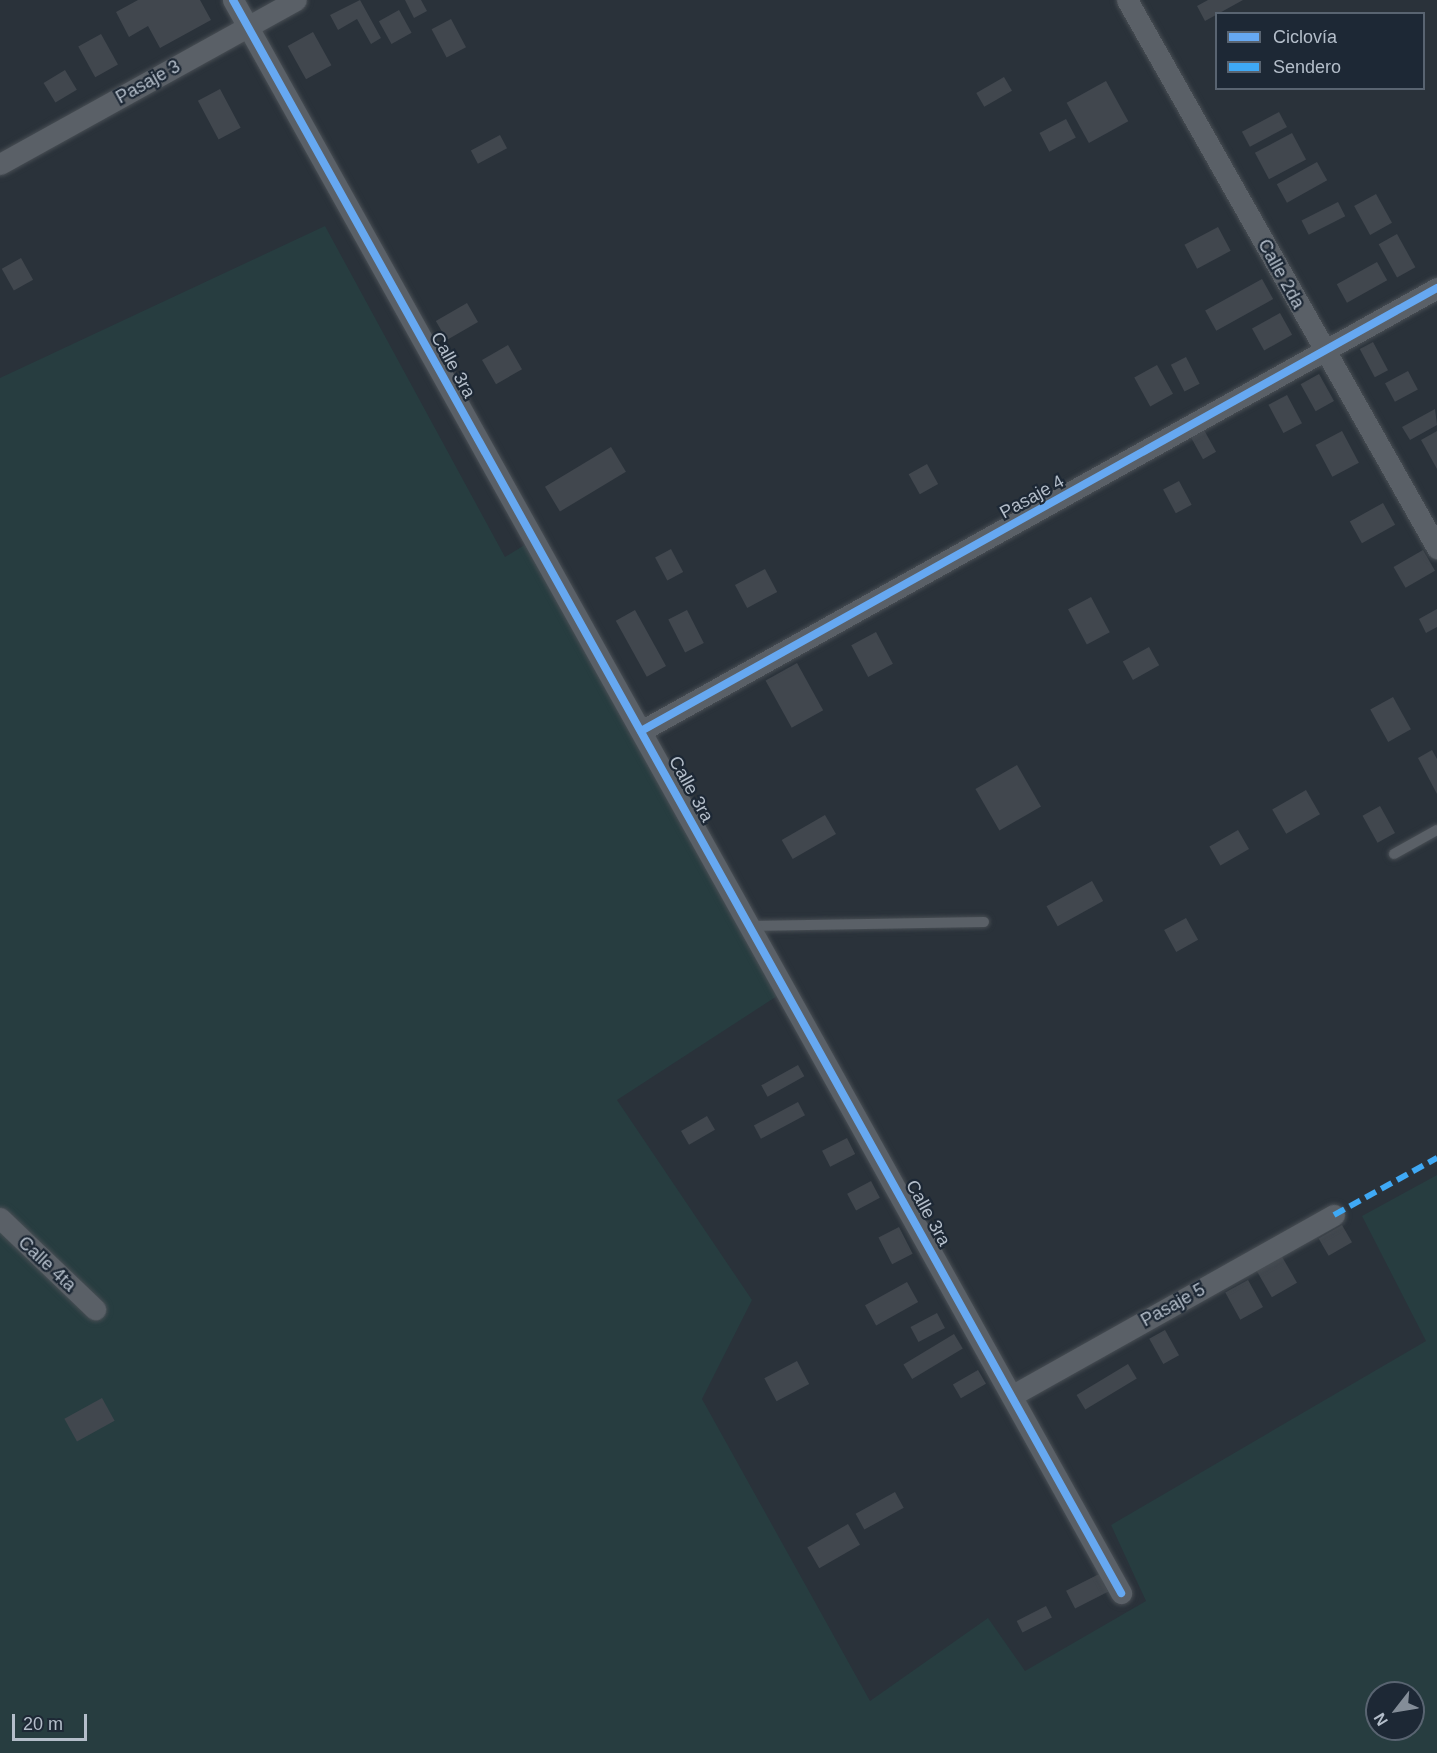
<!DOCTYPE html>
<html>
<head>
<meta charset="utf-8">
<style>
  body { margin:0 }
  #map { position:relative; width:1437px; height:1753px; overflow:hidden; background:#2a323a; font-family:Helvetica,sans-serif }
  div>[style] { position:absolute }
  .green>* { inset:0; background:#273d40 }
  .building>* { inset:0; background:#41474e; transform-origin:0 0 }
  .roads { filter:drop-shadow(0 0 2px #484e54) drop-shadow(0 0 2px #484e54) }
  .service>* { height:10px; margin:-5px; padding:0 5px; transform-origin:5px; border-radius:5px; background:#5a6067 }
  .minor>* { height:21px; margin:-10.5px; padding:0 10.5px; transform-origin:10.5px; border-radius:10.5px; background:#5a6067 }
  .quiet>* { height:6px; margin-top:-3px; transform-origin:0; background:repeating-linear-gradient(90deg,#3fa9f5 0 12px,transparent 0 18px) }
  .cycleway>* { height:8px; margin:-4px; padding:0 4px; transform-origin:4px; border-radius:4px; background:#66a8f1 }
  span { translate:-50% -50%; white-space:nowrap; text-align:center; line-height:1.15; -webkit-text-stroke:4.5px #1d2835; paint-order:stroke }
  .street-label { font-size:18px; color:#b4beca }
  .legend { position:absolute; left:1215px; top:12px; width:210px; height:78px; box-sizing:border-box; background:#1d2835; border:2px solid #596471; margin:0; padding:8px 10px; list-style:none; font-size:18px; color:#b4beca }
  .legend li { display:flex; align-items:center; gap:12px; height:30px }
  .legend b { width:30px; border:2px solid #596471 }
  .north { position:absolute; left:1365px; top:1681px; width:60px; height:60px; box-sizing:border-box; background:#1d2835; border:2px solid #596471; border-radius:50%; rotate:239deg; font-size:16px; font-weight:700; line-height:24px; text-align:center; color:#b4beca }
  .north::after { content:''; display:block; margin:auto; width:21px; height:27px; background:#848d98; clip-path:polygon(50% 0,100% 100%,50% 72%,0 100%) }
  .scale { position:absolute; left:12px; top:1714px; width:75px; height:27px; box-sizing:border-box; border:3px solid #b4beca; border-top:0; padding-left:8px; font-size:18px; line-height:21px; white-space:nowrap; color:#b4beca; -webkit-text-stroke:4px #1d2835; paint-order:stroke }
</style>
</head>
<body>
<div id="map">
  <div class="green">
    <div style="clip-path:polygon(evenodd,325px 226px,505px 557px,531px 541px,794px 985px,617px 1100px,752px 1300px,702px 1399px,870px 1701px,988px 1618px,1025px 1671px,1146px 1601px,1111px 1525px,1426px 1341px,1362px 1216px,1437px 1175px,1437px 1753px,0 1753px,0 378px,325px 226px,1377px 1693px,1413px 1693px,1413px 1729px,1377px 1729px,1377px 1693px)"></div>
  </div>
  <div class="building">
    <div style="clip-path:polygon(138px 0,200px 0,211px 20px,160px 48px,148px 26px,129px 37px,116px 12px)"></div>
    <div style="clip-path:polygon(360px 0,381px 38px,371px 44px,357px 19px,338px 30px,330px 15px)"></div>
    <div style="clip-path:polygon(405px 0,421px 0,427px 11px,414px 18px)"></div>
    <div style="clip-path:polygon(1208px 0,1243px 0,1205px 21px,1197px 6px)"></div>
    <div style="left:399px;top:10px;width:26px;height:23px;rotate:61deg"></div>
    <div style="left:451px;top:19px;width:32px;height:22px;rotate:62deg"></div>
    <div style="left:313px;top:32px;width:38px;height:29px;rotate:61deg"></div>
    <div style="left:101px;top:34px;width:35px;height:26px;rotate:61deg"></div>
    <div style="left:65px;top:70px;width:23px;height:25px;rotate:59deg"></div>
    <div style="left:1004px;top:77px;width:16px;height:32px;rotate:60deg"></div>
    <div style="left:1106px;top:81px;width:46px;height:45px;rotate:61deg"></div>
    <div style="left:220px;top:89px;width:44px;height:25px;rotate:62deg"></div>
    <div style="left:1279px;top:112px;width:17px;height:42px;rotate:62deg"></div>
    <div style="left:1066px;top:119px;width:21px;height:30px;rotate:62deg"></div>
    <div style="left:1292px;top:133px;width:30px;height:42px;rotate:62deg"></div>
    <div style="left:500px;top:135px;width:15px;height:33px;rotate:62deg"></div>
    <div style="left:1317px;top:162px;width:21px;height:46px;rotate:61deg"></div>
    <div style="left:1376px;top:194px;width:33px;height:25px;rotate:61deg"></div>
    <div style="left:1338px;top:202px;width:16px;height:41px;rotate:63deg"></div>
    <div style="left:1218px;top:227px;width:27px;height:38px;rotate:62deg"></div>
    <div style="left:1397px;top:234px;width:38px;height:21px;rotate:61deg"></div>
    <div style="left:21px;top:258px;width:25px;height:22px;rotate:61deg"></div>
    <div style="left:1377px;top:262px;width:21px;height:46px;rotate:61deg"></div>
    <div style="left:1262px;top:279px;width:23px;height:65px;rotate:61deg"></div>
    <div style="left:467px;top:303px;width:22px;height:36px;rotate:60deg"></div>
    <div style="left:1280px;top:313px;width:25px;height:32px;rotate:61deg"></div>
    <div style="left:1373px;top:342px;width:32px;height:15px;rotate:62deg"></div>
    <div style="left:508px;top:345px;width:28px;height:30px;rotate:60deg"></div>
    <div style="left:1186px;top:357px;width:30px;height:17px;rotate:63deg"></div>
    <div style="left:1157px;top:365px;width:33px;height:26px;rotate:61deg"></div>
    <div style="left:1408px;top:371px;width:21px;height:26px;rotate:62deg"></div>
    <div style="left:1319px;top:374px;width:31px;height:21px;rotate:61deg"></div>
    <div style="left:1287px;top:395px;width:32px;height:21px;rotate:62deg"></div>
    <div style="clip-path:polygon(1435px 409px,1437px 425px,1410px 440px,1402px 427px)"></div>
    <div style="left:1204px;top:430px;width:25px;height:15px;rotate:61deg"></div>
    <div style="left:1342px;top:431px;width:36px;height:30px;rotate:62deg"></div>
    <div style="clip-path:polygon(1437px 431px,1437px 469px,1421px 440px)"></div>
    <div style="left:611px;top:447px;width:29px;height:77px;rotate:59deg"></div>
    <div style="left:927px;top:464px;width:23px;height:21px;rotate:61deg"></div>
    <div style="left:1179px;top:481px;width:27px;height:18px;rotate:62deg"></div>
    <div style="left:1383px;top:503px;width:25px;height:38px;rotate:61deg"></div>
    <div style="left:671px;top:549px;width:26px;height:18px;rotate:62deg"></div>
    <div style="left:1423px;top:550px;width:24px;height:34px;rotate:60deg"></div>
    <div style="left:765px;top:569px;width:26px;height:34px;rotate:62deg"></div>
    <div style="left:1091px;top:597px;width:40px;height:26px;rotate:62deg"></div>
    <div style="clip-path:polygon(1437px 609px,1437px 627px,1426px 633px,1419px 619px)"></div>
    <div style="left:635px;top:610px;width:64px;height:22px;rotate:61deg"></div>
    <div style="left:687px;top:610px;width:37px;height:21px;rotate:63deg"></div>
    <div style="left:876px;top:632px;width:36px;height:28px;rotate:62deg"></div>
    <div style="left:1149px;top:647px;width:21px;height:30px;rotate:61deg"></div>
    <div style="left:797px;top:663px;width:54px;height:36px;rotate:61deg"></div>
    <div style="left:1393px;top:697px;width:37px;height:26px;rotate:61deg"></div>
    <div style="clip-path:polygon(1432px 750px,1437px 759px,1437px 794px,1418px 758px)"></div>
    <div style="left:1017px;top:765px;width:48px;height:48px;rotate:60deg"></div>
    <div style="left:1306px;top:790px;width:28px;height:39px;rotate:60deg"></div>
    <div style="left:1380px;top:806px;width:31px;height:20px;rotate:61deg"></div>
    <div style="left:825px;top:815px;width:22px;height:50px;rotate:60deg"></div>
    <div style="left:1238px;top:830px;width:22px;height:33px;rotate:60deg"></div>
    <div style="left:1092px;top:881px;width:23px;height:52px;rotate:61deg"></div>
    <div style="left:1186px;top:918px;width:25px;height:25px;rotate:61deg"></div>
    <div style="left:798px;top:1065px;width:13px;height:42px;rotate:61deg"></div>
    <div style="left:798px;top:1102px;width:15px;height:50px;rotate:62deg"></div>
    <div style="left:707px;top:1116px;width:16px;height:30px;rotate:60deg"></div>
    <div style="left:847px;top:1138px;width:18px;height:28px;rotate:63deg"></div>
    <div style="left:871px;top:1181px;width:19px;height:27px;rotate:62deg"></div>
    <div style="left:1342px;top:1225px;width:20px;height:27px;rotate:60deg"></div>
    <div style="left:899px;top:1227px;width:30px;height:23px;rotate:63deg"></div>
    <div style="left:1281px;top:1255px;width:32px;height:29px;rotate:60deg"></div>
    <div style="left:1248px;top:1280px;width:31px;height:26px;rotate:61deg"></div>
    <div style="left:907px;top:1282px;width:23px;height:48px;rotate:61deg"></div>
    <div style="left:937px;top:1313px;width:17px;height:30px;rotate:62deg"></div>
    <div style="left:1165px;top:1330px;width:29px;height:18px;rotate:61deg"></div>
    <div style="left:954px;top:1334px;width:17px;height:59px;rotate:59deg"></div>
    <div style="left:797px;top:1361px;width:26px;height:37px;rotate:62deg"></div>
    <div style="left:1128px;top:1364px;width:17px;height:60px;rotate:59deg"></div>
    <div style="left:978px;top:1370px;width:16px;height:29px;rotate:60deg"></div>
    <div style="left:102px;top:1398px;width:26px;height:43px;rotate:61deg"></div>
    <div style="left:895px;top:1492px;width:18px;height:45px;rotate:61deg"></div>
    <div style="left:848px;top:1524px;width:24px;height:47px;rotate:60deg"></div>
    <div style="left:1099px;top:1574px;width:20px;height:37px;rotate:63deg"></div>
    <div style="left:1046px;top:1606px;width:13px;height:33px;rotate:63deg"></div>
  </div>
  <div class="roads">
    <div class="service">
      <div style="left:1394px;top:854px;width:49px;rotate:-29.2deg"></div>
      <div style="left:750px;top:926px;width:234px;rotate:-1deg"></div>
    </div>
    <div class="minor">
      <div style="left:233px;top:0;width:1824px;rotate:60.86deg"></div>
      <div style="left:1127px;top:0;width:630px;rotate:60.5deg"></div>
      <div style="left:0;top:164px;width:338px;rotate:-29deg"></div>
      <div style="left:641px;top:731px;width:911px;rotate:-29.1deg"></div>
      <div style="left:0;top:1218px;width:132px;rotate:43.8deg"></div>
      <div style="left:1013px;top:1395px;width:368px;rotate:-29.3deg"></div>
    </div>
  </div>
  <div class="quiet">
    <div style="left:1334px;top:1215px;width:118px;rotate:-29deg"></div>
  </div>
  <div class="cycleway">
    <div style="left:233px;top:0;width:1824px;rotate:60.86deg"></div>
    <div style="left:641px;top:731px;width:911px;rotate:-29.1deg"></div>
  </div>
  <div class="street-label">
    <span style="left:148px;top:82px;rotate:-29deg">Pasaje 3</span>
    <span style="left:1281px;top:274px;rotate:61deg">Calle 2da</span>
    <span style="left:453px;top:365px;rotate:61deg">Calle 3ra</span>
    <span style="left:1032px;top:497px;rotate:-29deg">Pasaje 4</span>
    <span style="left:691px;top:789px;rotate:61deg">Calle 3ra</span>
    <span style="left:928px;top:1213px;rotate:61deg">Calle 3ra</span>
    <span style="left:47px;top:1264px;rotate:43deg">Calle 4ta</span>
    <span style="left:1173px;top:1305px;rotate:-29deg">Pasaje 5</span>
  </div>
  <ul class="legend">
  <li><b style="height:8px;background:#66a8f1"></b>Ciclovía</li>
  <li><b style="height:8px;background:#3fa9f5"></b>Sendero</li>
  </ul>
  <div class="north">N</div>
  <div class="scale">20 m</div>
</div>
</body>
</html>
